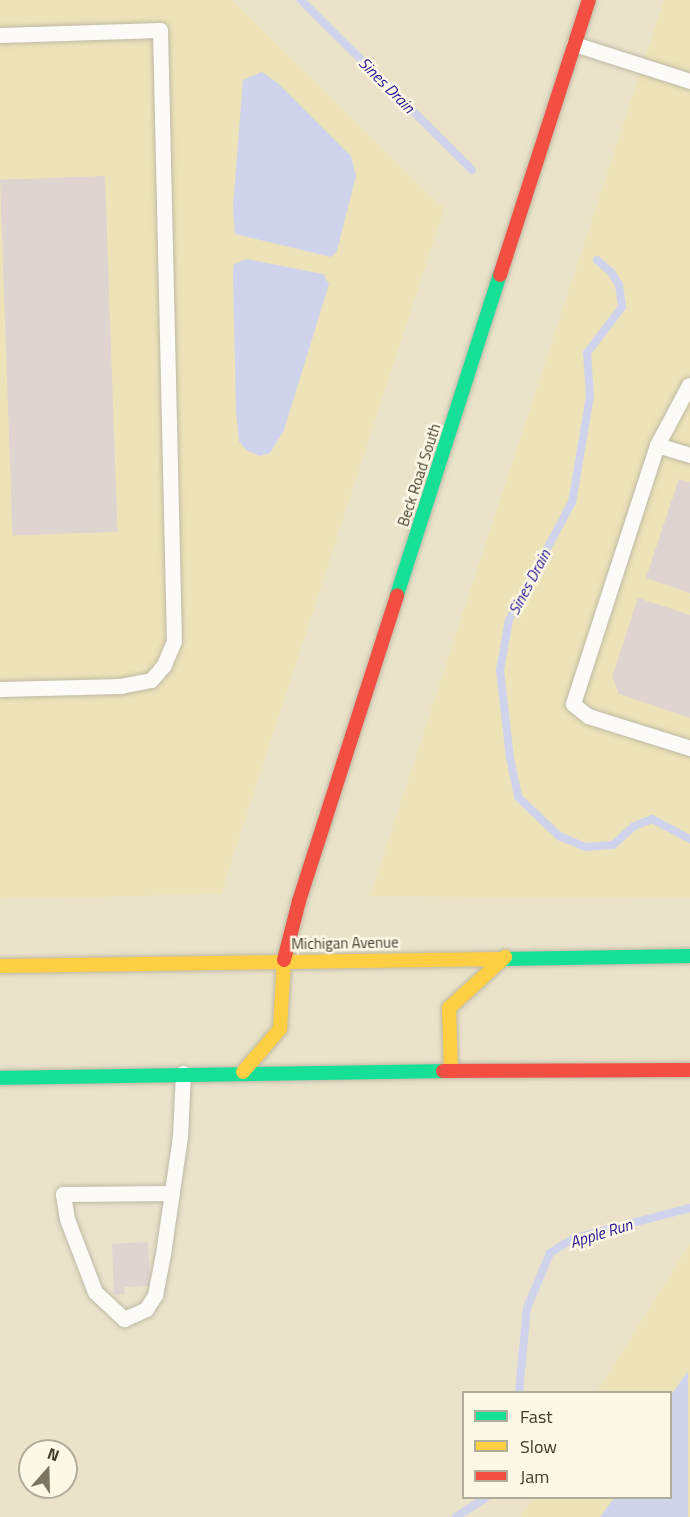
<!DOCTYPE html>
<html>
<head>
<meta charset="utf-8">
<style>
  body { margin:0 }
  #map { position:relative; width:690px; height:1517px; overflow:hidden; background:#eae3ca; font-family:"Titillium Web",sans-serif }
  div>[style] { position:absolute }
  .built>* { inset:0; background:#ede2b8 }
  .water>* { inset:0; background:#cfd4ec }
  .stream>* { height:8px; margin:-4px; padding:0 4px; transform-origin:4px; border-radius:4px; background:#cfd4ec }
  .building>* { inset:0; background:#e0d4d0; transform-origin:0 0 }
  .roads { filter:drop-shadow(0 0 2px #bfb9a6) drop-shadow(0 0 2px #bfb9a6) }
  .lane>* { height:15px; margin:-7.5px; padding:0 7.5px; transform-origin:7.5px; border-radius:7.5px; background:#fcfbf7 }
  .fast>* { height:14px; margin:-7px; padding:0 7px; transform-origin:7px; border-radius:7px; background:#16e098 }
  .slow>* { height:14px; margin:-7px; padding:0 7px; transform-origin:7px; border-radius:7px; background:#ffcf43 }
  .jam>* { height:14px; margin:-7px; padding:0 7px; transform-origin:7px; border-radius:7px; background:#f24e42 }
  span { translate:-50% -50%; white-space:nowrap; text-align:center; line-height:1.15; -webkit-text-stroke:5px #fdf8e5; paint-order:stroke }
  .street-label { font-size:15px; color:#413c29 }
  .water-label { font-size:16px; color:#241595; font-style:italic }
  .legend { position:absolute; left:462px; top:1391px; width:210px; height:108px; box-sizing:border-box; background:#fdf8e5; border:2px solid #b2ad9a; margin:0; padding:8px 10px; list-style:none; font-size:18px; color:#413c29 }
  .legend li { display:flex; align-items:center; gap:12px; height:30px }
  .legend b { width:30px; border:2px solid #b2ad9a }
  .north { position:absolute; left:18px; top:1439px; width:60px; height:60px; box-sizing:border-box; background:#fdf8e5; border:2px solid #b2ad9a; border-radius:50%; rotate:20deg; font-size:16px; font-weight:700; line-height:24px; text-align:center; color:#413c29 }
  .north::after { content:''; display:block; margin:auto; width:21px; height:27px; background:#7c7661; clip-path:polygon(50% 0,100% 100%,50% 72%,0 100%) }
</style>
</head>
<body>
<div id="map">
  <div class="built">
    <div style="clip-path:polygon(0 0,232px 0,444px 209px,221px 894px,0 899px)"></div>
    <div style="clip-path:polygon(664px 0,690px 0,690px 898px,370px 896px)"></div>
    <div style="clip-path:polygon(690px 1243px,690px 1517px,520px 1517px,533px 1498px,670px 1498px,670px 1392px,597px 1392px)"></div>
  </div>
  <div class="water">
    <div style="clip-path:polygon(262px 72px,279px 84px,351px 156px,356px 176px,337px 251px,331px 257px,235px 234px,233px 207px,243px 80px)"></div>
    <div style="clip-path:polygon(247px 259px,323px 274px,329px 284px,284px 430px,270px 453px,260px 456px,246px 450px,239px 441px,236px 411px,233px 273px,234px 264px)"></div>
    <div style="clip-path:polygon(688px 1371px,688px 1517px,600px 1517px,614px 1498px,670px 1498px,671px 1395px)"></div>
  </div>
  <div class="stream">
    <div style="left:301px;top:0;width:241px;rotate:44.8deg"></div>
    <div style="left:597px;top:260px;width:18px;rotate:41deg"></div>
    <div style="left:611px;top:272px;width:15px;rotate:58deg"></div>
    <div style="left:619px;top:285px;width:22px;rotate:82deg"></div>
    <div style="left:622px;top:307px;width:58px;rotate:127.3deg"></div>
    <div style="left:587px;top:353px;width:43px;rotate:86deg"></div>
    <div style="left:590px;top:396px;width:108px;rotate:99.6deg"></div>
    <div style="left:572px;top:502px;width:134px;rotate:118.1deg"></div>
    <div style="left:509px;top:620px;width:51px;rotate:100.2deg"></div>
    <div style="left:500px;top:670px;width:89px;rotate:83.5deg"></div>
    <div style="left:510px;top:758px;width:40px;rotate:78deg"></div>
    <div style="left:518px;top:797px;width:57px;rotate:43.6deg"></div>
    <div style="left:559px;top:836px;width:28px;rotate:23deg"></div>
    <div style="left:585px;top:847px;width:28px;rotate:-4deg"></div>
    <div style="left:613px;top:845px;width:28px;rotate:-42deg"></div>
    <div style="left:634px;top:826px;width:19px;rotate:-21deg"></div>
    <div style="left:652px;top:819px;width:43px;rotate:27.8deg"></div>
    <div style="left:519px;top:1392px;width:84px;rotate:-84.6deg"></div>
    <div style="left:527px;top:1308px;width:60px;rotate:-67.3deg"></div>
    <div style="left:550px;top:1253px;width:28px;rotate:-32deg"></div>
    <div style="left:574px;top:1238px;width:120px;rotate:-14.5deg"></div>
    <div style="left:456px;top:1517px;width:35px;rotate:-33deg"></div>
  </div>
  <div class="building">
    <div style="left:105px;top:176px;width:356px;height:105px;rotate:88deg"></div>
    <div style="clip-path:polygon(679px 479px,690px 482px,690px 593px,646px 578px)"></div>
    <div style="clip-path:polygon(638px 598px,690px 615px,690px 718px,619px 694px,612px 677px)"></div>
    <div style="clip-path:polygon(148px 1242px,150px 1286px,124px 1287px,125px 1294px,114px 1295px,112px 1244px)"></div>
  </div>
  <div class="roads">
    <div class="lane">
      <div style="left:0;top:35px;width:160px;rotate:-1.8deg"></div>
      <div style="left:160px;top:30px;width:611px;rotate:88.69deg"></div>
      <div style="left:174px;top:641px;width:26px;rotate:113deg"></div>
      <div style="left:164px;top:665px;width:20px;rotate:131deg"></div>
      <div style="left:151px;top:680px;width:31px;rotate:169deg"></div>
      <div style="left:121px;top:686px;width:121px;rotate:178.6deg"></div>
      <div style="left:574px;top:44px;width:122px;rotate:17.7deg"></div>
      <div style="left:689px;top:385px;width:68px;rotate:118.1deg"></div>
      <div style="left:657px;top:445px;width:272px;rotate:108deg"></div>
      <div style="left:573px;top:704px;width:19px;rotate:39deg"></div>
      <div style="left:588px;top:716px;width:107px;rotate:17.4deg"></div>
      <div style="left:657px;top:445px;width:34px;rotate:17deg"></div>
      <div style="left:172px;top:1193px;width:109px;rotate:179.5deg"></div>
      <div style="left:63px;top:1194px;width:25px;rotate:81deg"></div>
      <div style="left:67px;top:1219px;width:78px;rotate:69deg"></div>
      <div style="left:95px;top:1292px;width:40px;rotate:43deg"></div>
      <div style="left:124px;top:1319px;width:24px;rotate:-24deg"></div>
      <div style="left:146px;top:1309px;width:17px;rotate:-57deg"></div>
      <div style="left:155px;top:1295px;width:42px;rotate:-79deg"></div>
      <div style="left:163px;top:1254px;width:119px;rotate:-81.8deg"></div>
      <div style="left:180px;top:1136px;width:63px;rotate:-87.3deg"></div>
    </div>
    <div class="fast">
      <div style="left:397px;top:595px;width:336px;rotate:-72.2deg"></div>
      <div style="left:500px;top:959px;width:190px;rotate:-0.9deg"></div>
      <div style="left:0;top:1078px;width:443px;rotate:-0.9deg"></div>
    </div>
    <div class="slow">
      <div style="left:0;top:966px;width:500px;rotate:-0.8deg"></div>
      <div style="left:451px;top:1071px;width:63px;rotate:-91.8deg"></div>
      <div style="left:449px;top:1008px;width:76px;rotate:-42.3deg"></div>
      <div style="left:243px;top:1072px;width:57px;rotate:-49.3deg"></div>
      <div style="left:280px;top:1029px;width:69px;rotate:-86.7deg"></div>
    </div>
    <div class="jam">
      <div style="left:500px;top:275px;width:289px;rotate:-72.1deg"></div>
      <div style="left:284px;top:960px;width:61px;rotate:-75.7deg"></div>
      <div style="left:299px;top:901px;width:321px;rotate:-72.2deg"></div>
      <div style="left:443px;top:1071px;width:247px;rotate:-0.2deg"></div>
    </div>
  </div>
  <div class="street-label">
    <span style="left:419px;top:475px;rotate:-72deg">Beck Road South</span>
    <span style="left:345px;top:943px;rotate:-1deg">Michigan Avenue</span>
  </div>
  <div class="water-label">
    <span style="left:387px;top:85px;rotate:45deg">Sines Drain</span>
    <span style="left:529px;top:582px;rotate:-62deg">Sines Drain</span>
    <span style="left:601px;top:1233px;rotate:-17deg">Apple Run</span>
  </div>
  <ul class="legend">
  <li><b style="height:8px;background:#16e098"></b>Fast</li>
  <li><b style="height:8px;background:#ffcf43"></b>Slow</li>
  <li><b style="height:8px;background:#f24e42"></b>Jam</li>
  </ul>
  <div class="north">N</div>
</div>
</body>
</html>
